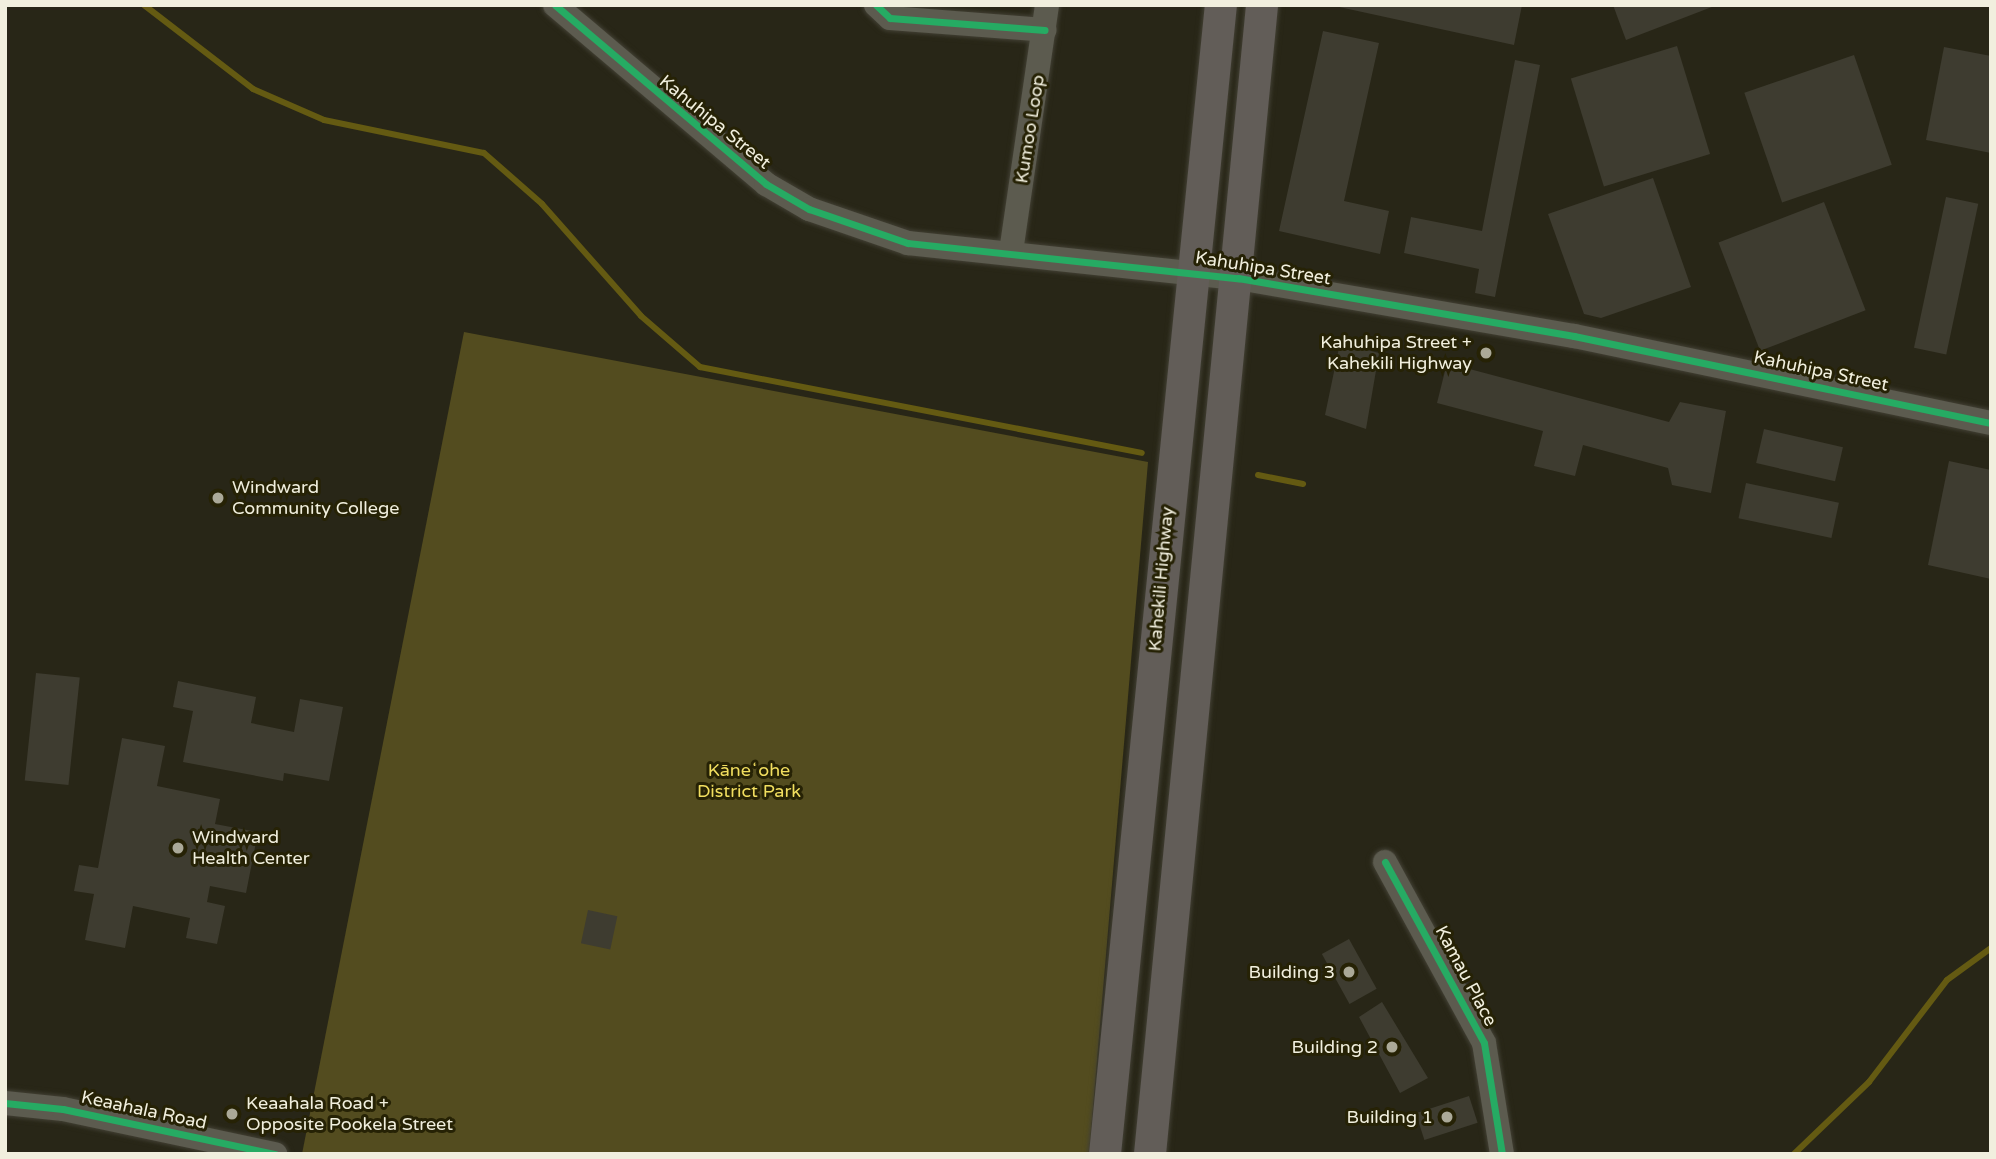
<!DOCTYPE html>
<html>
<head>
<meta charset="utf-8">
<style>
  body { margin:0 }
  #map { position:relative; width:1996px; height:1159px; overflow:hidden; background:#282617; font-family:"Varela Round",sans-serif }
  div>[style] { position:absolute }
  .green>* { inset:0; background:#534c1f }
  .stream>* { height:6px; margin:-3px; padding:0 3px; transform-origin:3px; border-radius:3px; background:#645a12 }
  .building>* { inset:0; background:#3e3c30; transform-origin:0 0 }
  .roads { filter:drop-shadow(0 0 2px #424034) drop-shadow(0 0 2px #424034) }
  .minor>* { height:24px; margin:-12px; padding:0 12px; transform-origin:12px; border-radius:12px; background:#5c5b4f }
  .major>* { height:32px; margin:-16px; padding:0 16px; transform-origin:16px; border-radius:16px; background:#625d58 }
  .cycleway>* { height:7px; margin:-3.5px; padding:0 3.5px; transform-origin:3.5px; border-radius:3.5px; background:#26ab63 }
  .dots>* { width:19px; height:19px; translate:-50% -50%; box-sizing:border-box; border:4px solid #262205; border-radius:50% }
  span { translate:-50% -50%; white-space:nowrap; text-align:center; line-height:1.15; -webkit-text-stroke:6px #262205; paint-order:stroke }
  .street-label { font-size:18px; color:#f1efde }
  .poi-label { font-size:18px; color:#f1efde }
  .right { translate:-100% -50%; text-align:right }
  .left { translate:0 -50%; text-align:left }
  .park-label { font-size:18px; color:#f1de5f }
  .frame { position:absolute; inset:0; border:7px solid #f1efde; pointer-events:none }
</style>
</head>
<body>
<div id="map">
  <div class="green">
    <div style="clip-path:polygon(464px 332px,1148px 462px,1089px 1154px,302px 1154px)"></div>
  </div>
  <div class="stream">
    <div style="left:144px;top:5px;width:138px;rotate:37.6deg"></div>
    <div style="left:253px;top:89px;width:77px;rotate:23.6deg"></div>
    <div style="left:324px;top:120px;width:163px;rotate:11.7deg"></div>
    <div style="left:484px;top:153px;width:77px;rotate:41.3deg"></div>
    <div style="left:542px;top:204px;width:149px;rotate:48.5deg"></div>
    <div style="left:641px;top:316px;width:78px;rotate:40.8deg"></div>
    <div style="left:700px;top:367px;width:450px;rotate:11deg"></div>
    <div style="left:1258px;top:475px;width:46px;rotate:11.3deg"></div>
    <div style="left:1794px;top:1154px;width:104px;rotate:-43.8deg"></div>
    <div style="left:1869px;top:1082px;width:128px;rotate:-52.6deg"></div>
    <div style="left:1947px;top:980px;width:54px;rotate:-36deg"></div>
  </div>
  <div class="building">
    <div style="clip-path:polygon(1330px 5px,1522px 5px,1514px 45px)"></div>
    <div style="clip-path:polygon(1613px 5px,1717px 5px,1626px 40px)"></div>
    <div style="clip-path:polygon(1323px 31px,1379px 43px,1344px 201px,1389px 211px,1380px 254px,1279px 231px)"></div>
    <div style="left:1677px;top:46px;width:113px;height:111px;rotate:73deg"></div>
    <div style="clip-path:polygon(1944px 47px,1991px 56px,1991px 153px,1926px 140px)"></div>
    <div style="left:1854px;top:55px;width:116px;height:116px;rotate:71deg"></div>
    <div style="clip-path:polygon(1515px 60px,1540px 65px,1495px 297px,1475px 293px,1479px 269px,1404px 253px,1411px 217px,1482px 231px)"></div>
    <div style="clip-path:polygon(1653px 178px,1691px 287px,1601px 318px,1584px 314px,1548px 214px)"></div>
    <div style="left:1946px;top:197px;width:33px;height:154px;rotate:12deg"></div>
    <div style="left:1824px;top:202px;width:116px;height:113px;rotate:69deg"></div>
    <div style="clip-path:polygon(1340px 343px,1379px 353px,1366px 429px,1325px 415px)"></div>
    <div style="clip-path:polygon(1447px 363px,1669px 422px,1680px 402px,1726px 411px,1711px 493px,1672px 485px,1668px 468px,1583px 445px,1575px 476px,1534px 466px,1543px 431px,1437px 403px)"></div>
    <div style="left:1764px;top:429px;width:81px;height:35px;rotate:13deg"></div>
    <div style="clip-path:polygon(1949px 461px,1991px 470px,1991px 579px,1928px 565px)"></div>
    <div style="left:1746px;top:483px;width:95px;height:36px;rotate:12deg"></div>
    <div style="left:36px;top:673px;width:44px;height:108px;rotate:6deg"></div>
    <div style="clip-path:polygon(178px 681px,256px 697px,251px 723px,294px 732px,300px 699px,343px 707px,329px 781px,284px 773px,283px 781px,183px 762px,193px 711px,173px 707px)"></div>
    <div style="clip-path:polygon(122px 738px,165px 746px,157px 786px,220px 799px,215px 824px,258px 832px,246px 893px,210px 886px,207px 902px,225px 906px,217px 944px,186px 938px,190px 918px,133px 906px,125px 948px,85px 940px,94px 894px,74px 891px,79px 865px,98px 868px)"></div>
    <div style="left:588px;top:910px;width:30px;height:34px;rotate:12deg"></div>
    <div style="left:1349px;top:939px;width:57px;height:31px;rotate:61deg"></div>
    <div style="clip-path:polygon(1382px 1002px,1428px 1078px,1400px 1093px,1359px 1017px)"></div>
    <div style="left:1469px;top:1096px;width:28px;height:56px;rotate:72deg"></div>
  </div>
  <div class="roads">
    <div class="minor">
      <div style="left:555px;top:5px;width:277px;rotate:40.3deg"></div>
      <div style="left:766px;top:184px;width:50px;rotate:30.2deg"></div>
      <div style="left:809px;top:209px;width:105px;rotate:19deg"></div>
      <div style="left:908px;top:243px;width:332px;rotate:6.1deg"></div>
      <div style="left:1238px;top:278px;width:341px;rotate:9.8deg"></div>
      <div style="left:1574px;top:336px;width:426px;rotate:11.8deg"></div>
      <div style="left:876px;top:5px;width:19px;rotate:43deg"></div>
      <div style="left:890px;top:18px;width:155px;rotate:4.4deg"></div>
      <div style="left:1011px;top:252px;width:250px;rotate:-81.7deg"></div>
      <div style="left:1385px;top:862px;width:206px;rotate:61.3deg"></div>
      <div style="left:1484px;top:1043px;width:112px;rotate:80.8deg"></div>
      <div style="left:5px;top:1103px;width:58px;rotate:5.9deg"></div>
      <div style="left:63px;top:1109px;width:217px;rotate:12deg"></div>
    </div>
    <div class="major">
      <div style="left:1105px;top:1154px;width:1155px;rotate:-84.24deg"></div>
      <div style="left:1150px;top:1154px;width:1154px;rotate:-84.43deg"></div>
    </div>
  </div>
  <div class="cycleway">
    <div style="left:555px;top:5px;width:277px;rotate:40.3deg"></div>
    <div style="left:766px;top:184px;width:50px;rotate:30.2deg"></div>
    <div style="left:809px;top:209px;width:105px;rotate:19deg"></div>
    <div style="left:908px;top:243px;width:332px;rotate:6.1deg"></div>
    <div style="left:1238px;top:278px;width:341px;rotate:9.8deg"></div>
    <div style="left:1574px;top:336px;width:426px;rotate:11.8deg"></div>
    <div style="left:876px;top:5px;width:19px;rotate:43deg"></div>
    <div style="left:890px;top:18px;width:155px;rotate:4.4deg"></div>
    <div style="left:1385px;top:862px;width:206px;rotate:61.3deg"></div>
    <div style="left:1484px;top:1043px;width:112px;rotate:80.8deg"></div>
    <div style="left:5px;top:1103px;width:58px;rotate:5.9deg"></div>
    <div style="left:63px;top:1109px;width:217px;rotate:12deg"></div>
  </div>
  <div class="dots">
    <div style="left:1486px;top:353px;background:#aba998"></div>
    <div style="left:218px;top:498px;background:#aba998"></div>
    <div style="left:178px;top:848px;background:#aba998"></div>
    <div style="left:1349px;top:972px;background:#aba998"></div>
    <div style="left:1392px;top:1047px;background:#aba998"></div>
    <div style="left:232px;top:1114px;background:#aba998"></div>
    <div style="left:1447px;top:1117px;background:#aba998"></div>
  </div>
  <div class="street-label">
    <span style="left:715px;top:122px;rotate:39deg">Kahuhipa Street</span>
    <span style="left:1030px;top:129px;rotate:-81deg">Kumoo Loop</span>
    <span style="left:1263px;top:268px;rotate:9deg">Kahuhipa Street</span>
    <span style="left:1821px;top:371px;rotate:12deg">Kahuhipa Street</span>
    <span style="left:1161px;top:579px;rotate:-85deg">Kahekili Highway</span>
    <span style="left:1466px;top:976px;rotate:62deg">Kamau Place</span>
    <span style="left:144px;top:1110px;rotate:12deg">Keaahala Road</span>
  </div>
  <div class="poi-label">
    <span class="right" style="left:1472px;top:353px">Kahuhipa Street +<br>Kahekili Highway</span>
    <span class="left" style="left:232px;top:498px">Windward<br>Community College</span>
    <span class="left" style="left:192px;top:848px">Windward<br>Health Center</span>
    <span class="right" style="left:1335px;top:972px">Building 3</span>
    <span class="right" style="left:1378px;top:1047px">Building 2</span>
    <span class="left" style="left:246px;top:1114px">Keaahala Road +<br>Opposite Pookela Street</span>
    <span class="right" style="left:1433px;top:1117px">Building 1</span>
  </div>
  <div class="park-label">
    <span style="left:749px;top:781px">Kāneʻohe<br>District Park</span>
  </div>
  <div class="frame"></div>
</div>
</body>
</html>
